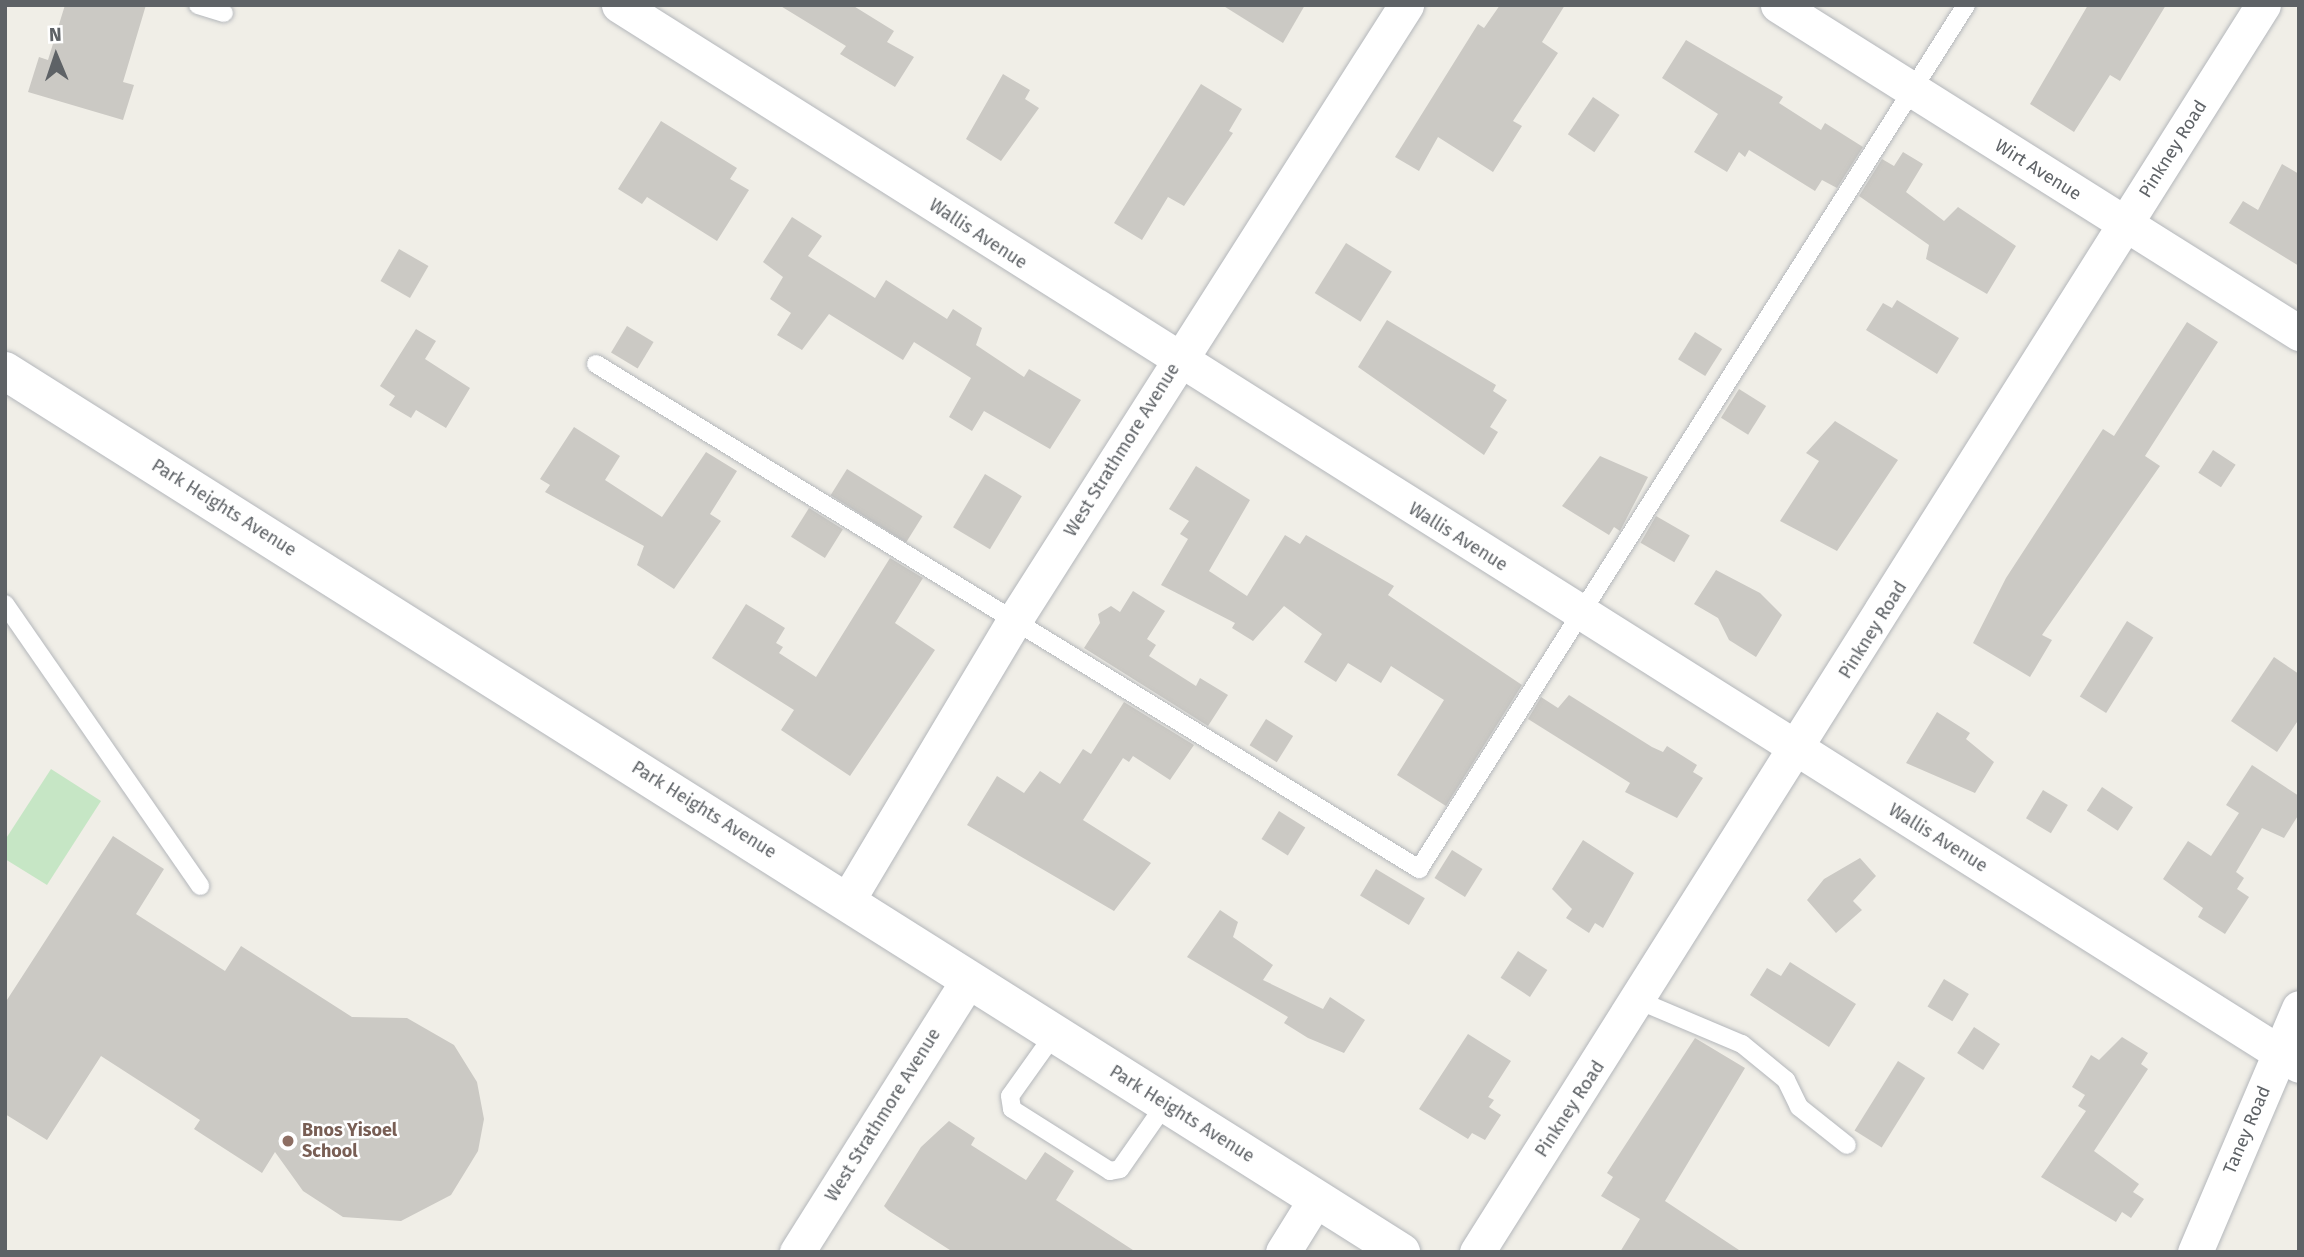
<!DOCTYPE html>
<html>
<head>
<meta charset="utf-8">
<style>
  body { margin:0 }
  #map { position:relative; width:2304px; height:1257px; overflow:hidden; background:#f0eee7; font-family:"Fira Sans",sans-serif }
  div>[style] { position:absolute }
  .green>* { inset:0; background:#c6e6c5 }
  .building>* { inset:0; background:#cbc9c4; transform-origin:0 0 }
  .roads { filter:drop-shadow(0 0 2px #b4b7bb) drop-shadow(0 0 2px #b4b7bb) }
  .lane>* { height:18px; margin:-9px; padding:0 9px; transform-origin:9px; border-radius:9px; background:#fff }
  .street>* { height:35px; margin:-17.5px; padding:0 17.5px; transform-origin:17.5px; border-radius:17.5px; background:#fff }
  .secondary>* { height:38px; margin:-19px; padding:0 19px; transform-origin:19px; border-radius:19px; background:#fff }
  .dots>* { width:19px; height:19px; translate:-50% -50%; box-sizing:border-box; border:4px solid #fff; border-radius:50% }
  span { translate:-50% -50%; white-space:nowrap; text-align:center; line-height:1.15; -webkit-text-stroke:5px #fff; paint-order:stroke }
  .street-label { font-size:18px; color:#5e6266 }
  .education-label { font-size:18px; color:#785e54; font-weight:700 }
  .left { translate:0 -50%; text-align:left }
  .frame { position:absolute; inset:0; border:7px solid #5e6266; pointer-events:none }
  .north { position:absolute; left:21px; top:21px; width:70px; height:70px; -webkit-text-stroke:5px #fff; paint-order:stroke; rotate:358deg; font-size:19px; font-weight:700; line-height:28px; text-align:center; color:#5e6266 }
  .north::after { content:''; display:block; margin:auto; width:24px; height:32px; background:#5e6266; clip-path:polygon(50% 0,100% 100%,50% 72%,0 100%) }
</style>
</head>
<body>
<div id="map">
  <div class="green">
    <div style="clip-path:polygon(51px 769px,101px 801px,47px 885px,5px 859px,5px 840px)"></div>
  </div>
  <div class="building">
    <div style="clip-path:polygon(65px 5px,146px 5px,123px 82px,134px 85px,123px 120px,28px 92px,39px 57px,48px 60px)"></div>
    <div style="clip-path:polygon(779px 5px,852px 5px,894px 31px,887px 42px,914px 57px,895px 87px,840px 54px,846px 46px)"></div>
    <div style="clip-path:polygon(1222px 5px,1305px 5px,1283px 43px)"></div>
    <div style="clip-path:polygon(1500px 5px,1565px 5px,1542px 42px,1558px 53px,1513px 121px,1522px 126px,1493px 172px,1438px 137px,1419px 171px,1395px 157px,1478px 24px,1484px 28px)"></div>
    <div style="clip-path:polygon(2088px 5px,2166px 5px,2120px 81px,2110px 75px,2074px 132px,2030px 104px)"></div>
    <div style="clip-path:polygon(1686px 40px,1783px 97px,1779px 103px,1821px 130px,1825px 123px,1863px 147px,1837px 188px,1822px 180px,1815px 191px,1749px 150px,1745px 157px,1739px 152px,1727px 172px,1694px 152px,1718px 114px,1662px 78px)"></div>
    <div style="clip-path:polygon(1003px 74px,1030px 90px,1025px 99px,1039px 108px,1001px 161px,966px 139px)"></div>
    <div style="clip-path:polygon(1201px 84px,1242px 109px,1229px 131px,1233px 133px,1184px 206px,1168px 197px,1142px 240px,1114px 223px)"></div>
    <div style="left:1593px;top:97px;width:32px;height:45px;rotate:34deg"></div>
    <div style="clip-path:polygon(661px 121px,737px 168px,730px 179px,749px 190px,717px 241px,647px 197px,642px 204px,618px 189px)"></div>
    <div style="clip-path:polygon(1903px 152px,1923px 164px,1906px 192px,1944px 221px,1958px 207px,2016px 246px,1987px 294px,1926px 259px,1929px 245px,1859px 196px,1882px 159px,1894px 166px)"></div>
    <div style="clip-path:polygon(2282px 164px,2299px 174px,2299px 266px,2229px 223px,2243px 201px,2258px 210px)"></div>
    <div style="clip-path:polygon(792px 217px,822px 236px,808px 256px,875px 298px,886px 280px,947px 319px,953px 309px,982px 328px,976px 345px,1024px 377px,1029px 369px,1081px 400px,1050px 449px,984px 411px,972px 431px,949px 417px,971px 378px,914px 342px,903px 360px,829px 314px,802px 350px,777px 335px,791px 313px,770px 299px,783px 277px,763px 262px)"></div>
    <div style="left:1346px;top:243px;width:54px;height:59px;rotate:32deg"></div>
    <div style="left:399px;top:249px;width:34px;height:37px;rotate:30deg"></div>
    <div style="clip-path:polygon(1897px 300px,1959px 338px,1937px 374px,1866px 330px,1883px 303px,1892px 308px)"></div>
    <div style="clip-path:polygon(1387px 320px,1496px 385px,1493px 391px,1507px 400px,1490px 427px,1498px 432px,1484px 455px,1358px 367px)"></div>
    <div style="clip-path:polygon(2187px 322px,2218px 342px,2145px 456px,2160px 466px,2042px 635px,2052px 640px,2030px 677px,1973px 643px,2006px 578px,2103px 429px,2114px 436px)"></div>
    <div style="left:627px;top:326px;width:31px;height:31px;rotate:31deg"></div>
    <div style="clip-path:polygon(416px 329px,436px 341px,425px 359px,470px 388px,446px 428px,416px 410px,411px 418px,389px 405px,395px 396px,380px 386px)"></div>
    <div style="left:1695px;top:332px;width:32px;height:32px;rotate:32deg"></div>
    <div style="left:1739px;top:389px;width:32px;height:34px;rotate:32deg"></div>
    <div style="clip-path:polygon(1835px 421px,1898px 460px,1837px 551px,1780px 521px,1819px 461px,1806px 453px)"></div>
    <div style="clip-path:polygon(574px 427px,620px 456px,605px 480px,662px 517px,706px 452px,737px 471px,710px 514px,721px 521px,674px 589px,637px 565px,644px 546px,545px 492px,550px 485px,540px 479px)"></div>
    <div style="left:2213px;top:450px;width:27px;height:27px;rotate:33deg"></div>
    <div style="clip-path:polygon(1600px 456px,1648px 477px,1620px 531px,1614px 527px,1609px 535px,1562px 506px)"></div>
    <div style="clip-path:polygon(1196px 466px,1250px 500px,1209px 571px,1247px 596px,1285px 535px,1300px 544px,1306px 535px,1394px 586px,1388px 595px,1522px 685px,1446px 806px,1397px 775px,1444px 700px,1391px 666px,1381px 683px,1348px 663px,1336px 682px,1304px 662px,1322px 634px,1284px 606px,1253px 641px,1232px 628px,1235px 623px,1161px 585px,1188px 539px,1180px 534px,1189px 521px,1169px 509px)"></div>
    <div style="left:847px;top:469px;width:89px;height:31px;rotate:32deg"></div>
    <div style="left:985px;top:474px;width:43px;height:62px;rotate:31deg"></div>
    <div style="left:809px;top:508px;width:40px;height:34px;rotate:32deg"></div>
    <div style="left:1656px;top:516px;width:39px;height:31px;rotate:30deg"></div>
    <div style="clip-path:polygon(890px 558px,923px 578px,895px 623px,935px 650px,850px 776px,781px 730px,794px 710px,712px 658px,746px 604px,785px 628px,776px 643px,783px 647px,779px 653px,816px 677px)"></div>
    <div style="clip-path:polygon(1716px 570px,1760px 593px,1782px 615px,1756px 657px,1729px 640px,1718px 618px,1694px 604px)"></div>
    <div style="clip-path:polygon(1133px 591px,1165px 611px,1147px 639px,1156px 645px,1149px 656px,1196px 686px,1200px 678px,1228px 695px,1208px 726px,1084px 648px,1100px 623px,1098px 614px,1111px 606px,1120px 612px)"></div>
    <div style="left:2127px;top:621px;width:31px;height:89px;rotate:32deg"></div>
    <div style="clip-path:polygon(2274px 657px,2299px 674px,2299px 719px,2277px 752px,2231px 721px)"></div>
    <div style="clip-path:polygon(1569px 695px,1652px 747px,1663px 752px,1667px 746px,1697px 765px,1693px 772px,1703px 778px,1677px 818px,1625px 792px,1630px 783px,1528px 719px,1541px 697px,1558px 708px)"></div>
    <div style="clip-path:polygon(1124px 702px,1194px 745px,1170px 780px,1133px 756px,1129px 762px,1123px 758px,1083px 820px,1151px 863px,1114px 911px,967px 825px,997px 776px,1024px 793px,1040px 771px,1060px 784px,1083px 749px,1091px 754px)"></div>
    <div style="clip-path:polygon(1937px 712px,1970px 733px,1966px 739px,1994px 762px,1975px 793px,1906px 763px)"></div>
    <div style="left:1266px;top:719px;width:32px;height:31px;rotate:32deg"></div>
    <div style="clip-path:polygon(2252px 765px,2299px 796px,2299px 814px,2284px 838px,2262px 828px,2236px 872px,2244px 878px,2237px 889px,2249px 897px,2225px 934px,2198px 917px,2203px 908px,2163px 879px,2188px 841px,2211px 856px,2239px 813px,2226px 805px)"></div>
    <div style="left:2102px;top:787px;width:37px;height:28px;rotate:33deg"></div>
    <div style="left:2043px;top:790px;width:29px;height:33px;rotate:31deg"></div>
    <div style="left:1279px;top:811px;width:31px;height:33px;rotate:32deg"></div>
    <div style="clip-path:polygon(113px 836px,164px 869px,136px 914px,225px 971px,241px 946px,352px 1017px,407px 1018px,454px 1045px,477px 1082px,484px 1119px,478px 1151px,451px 1195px,401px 1221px,343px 1217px,303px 1191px,275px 1152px,262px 1173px,194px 1129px,200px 1120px,101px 1056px,47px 1140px,5px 1114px,5px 1003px)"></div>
    <div style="clip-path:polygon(1583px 840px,1634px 873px,1603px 928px,1595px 923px,1589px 933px,1566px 918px,1572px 909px,1552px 889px)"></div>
    <div style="left:1452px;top:850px;width:36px;height:33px;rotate:32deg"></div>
    <div style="clip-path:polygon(1860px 858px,1876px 876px,1853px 901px,1862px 910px,1836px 933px,1807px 900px,1824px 879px)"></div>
    <div style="left:1376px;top:869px;width:57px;height:31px;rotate:31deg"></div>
    <div style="clip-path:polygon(1220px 910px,1238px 922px,1233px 937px,1273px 965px,1263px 980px,1323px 1009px,1330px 997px,1365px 1020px,1344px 1053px,1308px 1038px,1284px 1023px,1288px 1017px,1187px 957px)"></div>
    <div style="left:1518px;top:951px;width:35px;height:32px;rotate:33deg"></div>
    <div style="clip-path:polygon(1790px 962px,1856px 1004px,1829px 1047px,1750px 995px,1767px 968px,1781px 976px)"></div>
    <div style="left:1944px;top:979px;width:29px;height:32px;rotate:31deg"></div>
    <div style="left:1974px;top:1027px;width:31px;height:31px;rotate:33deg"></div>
    <div style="clip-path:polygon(1468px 1034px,1511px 1061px,1488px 1097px,1494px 1100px,1489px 1107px,1501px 1115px,1485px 1140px,1472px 1133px,1468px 1139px,1419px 1109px)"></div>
    <div style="clip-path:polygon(2122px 1037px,2148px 1053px,2141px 1064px,2148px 1069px,2094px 1151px,2139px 1184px,2133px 1192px,2144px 1199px,2131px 1218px,2122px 1212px,2116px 1222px,2041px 1177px,2086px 1111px,2078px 1106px,2085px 1095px,2072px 1087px,2091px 1055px,2099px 1060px)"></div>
    <div style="clip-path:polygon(1695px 1038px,1745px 1068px,1665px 1201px,1742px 1252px,1620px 1252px,1640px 1219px,1601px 1196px,1613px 1177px,1607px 1173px)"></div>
    <div style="left:1898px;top:1061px;width:32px;height:82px;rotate:32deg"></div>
    <div style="clip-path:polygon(949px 1121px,975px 1138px,971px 1145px,1026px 1180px,1045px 1152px,1074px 1171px,1056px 1200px,1136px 1252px,953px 1252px,889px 1211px,884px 1206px,921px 1147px)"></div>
  </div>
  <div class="roads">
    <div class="lane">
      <div style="left:198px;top:5px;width:27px;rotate:17deg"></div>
      <div style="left:596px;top:364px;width:966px;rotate:31.53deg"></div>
      <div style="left:1419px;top:869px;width:1023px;rotate:-57.66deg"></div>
      <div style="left:5px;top:604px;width:343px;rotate:55.3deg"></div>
      <div style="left:1640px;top:1001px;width:111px;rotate:22.9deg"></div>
      <div style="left:1742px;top:1044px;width:57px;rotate:39.3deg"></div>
      <div style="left:1786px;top:1080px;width:30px;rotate:64deg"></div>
      <div style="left:1799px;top:1107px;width:61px;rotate:38.4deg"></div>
      <div style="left:1055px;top:1033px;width:77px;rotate:125.5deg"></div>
      <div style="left:1010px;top:1096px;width:13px;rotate:81deg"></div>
      <div style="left:1012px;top:1109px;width:116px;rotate:32.3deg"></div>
      <div style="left:1110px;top:1171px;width:10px;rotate:-11deg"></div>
      <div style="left:1120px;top:1169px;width:80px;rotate:-55.1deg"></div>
    </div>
    <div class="street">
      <div style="left:619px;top:5px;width:1986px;rotate:32.25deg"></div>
      <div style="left:1778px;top:5px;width:616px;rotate:32.19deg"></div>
      <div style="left:847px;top:901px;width:322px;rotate:-59.2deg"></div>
      <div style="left:1012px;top:624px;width:734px;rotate:-57.52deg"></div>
      <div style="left:797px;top:1252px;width:323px;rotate:-57.8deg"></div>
      <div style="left:1283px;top:1252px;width:62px;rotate:-58.1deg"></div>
      <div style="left:1477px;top:1252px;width:1474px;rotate:-57.78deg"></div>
      <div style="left:2195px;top:1252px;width:265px;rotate:-66.9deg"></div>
    </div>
    <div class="secondary">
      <div style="left:5px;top:371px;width:1651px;rotate:32.26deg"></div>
    </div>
  </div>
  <div class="dots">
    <div style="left:288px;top:1141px;background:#8d6e63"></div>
  </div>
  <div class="street-label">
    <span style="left:2173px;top:149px;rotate:-58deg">Pinkney Road</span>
    <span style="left:2038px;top:170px;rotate:32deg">Wirt Avenue</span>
    <span style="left:978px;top:234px;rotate:33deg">Wallis Avenue</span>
    <span style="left:1122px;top:450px;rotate:-58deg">West Strathmore Avenue</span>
    <span style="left:224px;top:508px;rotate:32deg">Park Heights Avenue</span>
    <span style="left:1458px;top:537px;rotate:32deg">Wallis Avenue</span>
    <span style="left:1873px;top:630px;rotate:-58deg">Pinkney Road</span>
    <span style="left:704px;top:810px;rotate:32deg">Park Heights Avenue</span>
    <span style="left:1938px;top:838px;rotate:32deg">Wallis Avenue</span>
    <span style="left:1570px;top:1109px;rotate:-57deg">Pinkney Road</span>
    <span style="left:1182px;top:1114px;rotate:32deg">Park Heights Avenue</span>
    <span style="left:883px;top:1115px;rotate:-58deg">West Strathmore Avenue</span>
    <span style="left:2247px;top:1130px;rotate:-67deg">Taney Road</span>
  </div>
  <div class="education-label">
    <span class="left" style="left:302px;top:1141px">Bnos Yisoel<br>School</span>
  </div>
  <div class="frame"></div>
  <div class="north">N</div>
</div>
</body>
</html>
